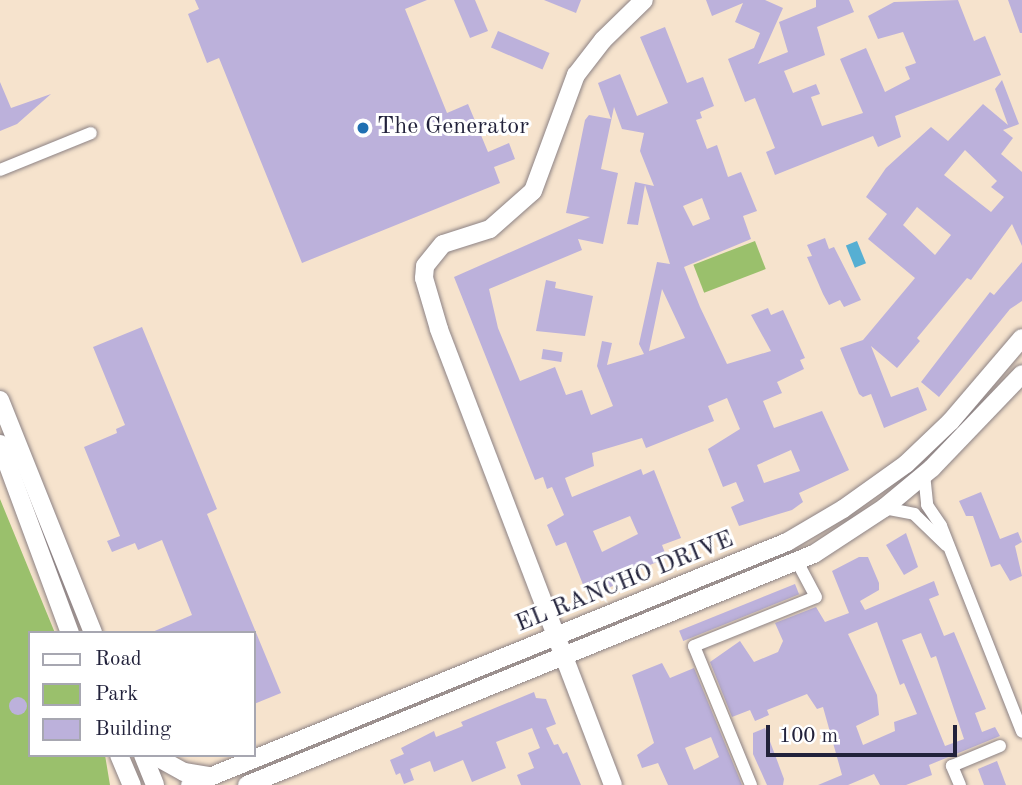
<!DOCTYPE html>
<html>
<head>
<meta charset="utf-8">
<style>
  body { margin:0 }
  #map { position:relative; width:1022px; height:785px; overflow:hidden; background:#f6e3cd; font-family:"Old Standard TT",serif }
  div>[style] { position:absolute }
  .green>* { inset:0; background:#9ac06c; transform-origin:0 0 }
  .water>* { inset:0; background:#56afd3; transform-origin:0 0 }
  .building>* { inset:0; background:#bcb1db; transform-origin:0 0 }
  .round { border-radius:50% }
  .roads { filter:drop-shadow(0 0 2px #8c8284) drop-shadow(0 0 2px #8c8284) }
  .street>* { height:12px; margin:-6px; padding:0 6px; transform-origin:6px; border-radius:6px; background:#fff }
  .secondary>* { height:18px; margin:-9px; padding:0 9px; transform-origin:9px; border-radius:9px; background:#fff }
  .dots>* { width:19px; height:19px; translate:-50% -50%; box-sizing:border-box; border:4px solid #fff; border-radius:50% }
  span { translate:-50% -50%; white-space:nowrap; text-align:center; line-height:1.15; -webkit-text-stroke:6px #fff; paint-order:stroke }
  .poi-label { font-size:24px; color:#22223b }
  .left { translate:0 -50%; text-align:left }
  .street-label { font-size:24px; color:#22223b }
  .legend { position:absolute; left:28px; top:631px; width:228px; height:126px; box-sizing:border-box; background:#fff; border:2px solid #a7a7b1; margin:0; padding:9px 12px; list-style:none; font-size:21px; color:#22223b }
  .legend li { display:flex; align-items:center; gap:14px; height:35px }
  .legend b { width:35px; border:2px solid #a7a7b1 }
  .scale { position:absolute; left:766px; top:725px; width:191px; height:32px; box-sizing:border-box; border:4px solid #22223b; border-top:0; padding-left:9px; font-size:21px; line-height:24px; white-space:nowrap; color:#22223b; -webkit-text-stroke:5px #fff; paint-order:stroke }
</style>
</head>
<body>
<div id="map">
  <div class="green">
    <div style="left:755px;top:241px;width:30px;height:66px;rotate:69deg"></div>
    <div style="clip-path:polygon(0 499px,55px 633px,30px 633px,30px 755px,105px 755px,110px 785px,0 785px)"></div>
  </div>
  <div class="water">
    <div style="left:857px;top:241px;width:24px;height:12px;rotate:68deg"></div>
  </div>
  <div class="building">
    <div style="clip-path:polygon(195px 0,427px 0,405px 9px,447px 113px,468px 104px,488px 152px,509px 143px,515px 159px,494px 167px,500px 183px,302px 263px,219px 58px,207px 63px,188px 14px,199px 9px)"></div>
    <div style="clip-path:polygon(454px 0,475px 0,488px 31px,470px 38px)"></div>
    <div style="clip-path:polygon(544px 0,581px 0,576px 13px)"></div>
    <div style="clip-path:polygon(706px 0,765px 0,783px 8px,758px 64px,788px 52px,779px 22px,816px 7px,816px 0,849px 0,854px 12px,817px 27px,825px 55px,784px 71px,793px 93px,816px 84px,820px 94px,811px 97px,822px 126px,863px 113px,840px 59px,866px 48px,885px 92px,910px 79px,905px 67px,916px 63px,903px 32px,878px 39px,868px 16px,894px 2px,958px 0,974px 41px,985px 36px,1001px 75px,895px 116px,901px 137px,878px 147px,873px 136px,775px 175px,766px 152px,775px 148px,755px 98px,745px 102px,728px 59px,754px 48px,760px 33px,735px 22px,743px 3px,712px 16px)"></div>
    <div style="clip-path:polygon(1008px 0,1022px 0,1022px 33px,1020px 33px)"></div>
    <div style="clip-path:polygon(evenodd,665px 27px,687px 83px,703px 77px,714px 106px,700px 112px,702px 118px,696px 120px,707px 149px,717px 145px,728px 177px,741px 172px,757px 211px,743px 216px,751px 239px,684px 267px,700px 307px,727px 364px,771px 351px,751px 315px,768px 308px,771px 315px,783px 310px,805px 358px,800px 360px,804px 369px,777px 382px,782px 393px,763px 401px,774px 428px,822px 411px,849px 470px,799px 493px,803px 502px,792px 510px,739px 526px,731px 507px,744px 501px,736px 482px,723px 487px,708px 449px,740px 429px,727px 398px,708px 406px,714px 421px,646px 448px,642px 438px,592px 453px,594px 466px,565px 478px,572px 497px,641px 469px,643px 475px,654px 470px,681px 538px,662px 545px,667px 558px,613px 580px,615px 585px,588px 597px,566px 542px,556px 546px,547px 525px,564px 515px,552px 487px,547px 489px,543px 477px,535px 480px,454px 277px,590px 217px,566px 213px,585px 120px,589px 115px,611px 119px,598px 83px,620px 74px,637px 116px,668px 103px,640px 37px,665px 27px,614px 107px,622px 129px,644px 133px,640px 151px,654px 186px,635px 182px,627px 224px,638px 225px,645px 185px,670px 264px,657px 262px,639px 344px,644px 354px,607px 365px,612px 343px,602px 341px,597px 366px,613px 406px,591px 415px,582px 390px,566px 395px,555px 367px,520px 381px,498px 328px,489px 289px,582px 250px,578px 239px,603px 244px,618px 173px,601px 169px,614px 107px,665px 27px,702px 198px,710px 219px,693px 226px,683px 206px,702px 198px,665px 27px,662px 289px,685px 338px,649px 351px,662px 289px,665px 27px,791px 450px,800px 471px,764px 483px,757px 465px,791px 450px,665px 27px,630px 516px,638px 534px,602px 552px,593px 531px,630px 516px)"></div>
    <div style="left:498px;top:31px;width:56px;height:18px;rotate:23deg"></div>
    <div style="clip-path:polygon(evenodd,1002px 80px,1019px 124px,1003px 130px,1013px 138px,1001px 154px,1022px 172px,1022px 246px,1012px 224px,971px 280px,967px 278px,917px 338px,920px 341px,897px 368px,871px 346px,891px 397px,918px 387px,927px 410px,884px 428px,871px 394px,863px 397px,859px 394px,840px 348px,863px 340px,915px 278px,868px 239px,887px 214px,866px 197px,886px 168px,931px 127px,948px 141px,983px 104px,1008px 125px,995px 89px,1002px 80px,965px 150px,997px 181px,991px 187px,1004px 197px,991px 212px,944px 175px,965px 150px,1002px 80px,917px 207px,951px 235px,935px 255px,903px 225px,917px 207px)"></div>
    <div style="clip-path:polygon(0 82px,11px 108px,51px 94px,17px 124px,0 131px)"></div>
    <div style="clip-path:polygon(825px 238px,829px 249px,834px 247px,861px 300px,844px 307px,840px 300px,829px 305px,823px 294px,807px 257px,812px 256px,807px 245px)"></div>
    <div style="clip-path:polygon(1022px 262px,1022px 301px,1010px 309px,939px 397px,921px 382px,990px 292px,994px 295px)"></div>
    <div style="clip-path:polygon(546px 280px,556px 282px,555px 288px,593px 296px,585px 336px,536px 331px)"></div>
    <div style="clip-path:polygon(142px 327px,217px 509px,207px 514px,281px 693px,254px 704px,254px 633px,150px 633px,192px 615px,162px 540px,138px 550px,135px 543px,112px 552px,107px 541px,120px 536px,84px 447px,117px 433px,116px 429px,125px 425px,93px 347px)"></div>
    <div style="left:543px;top:349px;width:20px;height:10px;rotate:9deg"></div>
    <div style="clip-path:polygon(981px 492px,1000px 539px,1018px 532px,1022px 542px,1015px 546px,1022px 576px,1010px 581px,1000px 564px,991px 567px,973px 516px,966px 516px,959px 501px)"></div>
    <div style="clip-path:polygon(906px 533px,918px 567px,904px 575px,886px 545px)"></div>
    <div style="clip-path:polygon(evenodd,859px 557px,868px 557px,879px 583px,879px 590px,860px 601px,865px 610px,934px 581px,939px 595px,929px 599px,944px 636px,954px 632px,986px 709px,975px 713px,982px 732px,995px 727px,1000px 736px,929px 765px,932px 775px,906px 785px,880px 785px,874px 774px,848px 785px,818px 785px,842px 775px,823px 707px,817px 709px,807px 694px,767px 710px,769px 715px,755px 721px,750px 710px,732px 717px,710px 662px,740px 641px,754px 662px,778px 652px,783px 641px,775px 623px,816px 607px,825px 622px,849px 613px,832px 571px,859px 557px,877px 622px,900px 685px,904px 683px,917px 714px,894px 722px,895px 731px,863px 745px,856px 726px,879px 715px,877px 695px,848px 634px,877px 622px,859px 557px,921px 633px,931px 658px,936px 656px,964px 739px,945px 746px,902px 640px,921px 633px)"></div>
    <div style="left:795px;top:584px;width:11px;height:125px;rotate:68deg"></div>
    <div style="clip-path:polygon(evenodd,662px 663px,670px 678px,694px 668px,742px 785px,668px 785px,658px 763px,642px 768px,637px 755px,654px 743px,632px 675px,662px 663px,711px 737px,719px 757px,694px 770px,685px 748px,711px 737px)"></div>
    <div style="clip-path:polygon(534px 692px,536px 698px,546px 699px,556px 724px,546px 728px,554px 745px,558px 744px,563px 754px,567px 752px,581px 785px,521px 785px,517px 775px,534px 768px,528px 753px,540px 748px,532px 728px,496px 742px,506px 768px,472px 782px,463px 760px,434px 772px,430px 761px,410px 769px,414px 780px,404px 784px,400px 773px,396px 775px,390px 760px,404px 754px,401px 748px,434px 731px,436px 737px,463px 726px,461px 722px)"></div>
    <div class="round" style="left:9px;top:697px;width:18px;height:18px"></div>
    <div style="clip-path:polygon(765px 728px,784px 779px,783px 785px,767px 785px,753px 754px,753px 733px)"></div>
    <div style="clip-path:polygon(997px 761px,1006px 785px,984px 785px,978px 769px)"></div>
  </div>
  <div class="roads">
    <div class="street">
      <div style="left:0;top:170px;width:98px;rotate:-22.1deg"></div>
      <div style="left:924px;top:474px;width:31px;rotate:84deg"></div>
      <div style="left:927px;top:505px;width:25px;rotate:56deg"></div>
      <div style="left:941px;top:526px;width:221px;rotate:68.5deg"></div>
      <div style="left:884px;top:508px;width:31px;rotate:11deg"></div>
      <div style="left:914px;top:514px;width:45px;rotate:44.1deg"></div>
      <div style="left:751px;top:785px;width:150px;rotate:-112.3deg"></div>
      <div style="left:694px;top:646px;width:131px;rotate:-21.9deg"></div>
      <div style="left:816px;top:597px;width:38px;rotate:-118deg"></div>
      <div style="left:960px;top:785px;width:21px;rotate:-113deg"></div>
      <div style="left:952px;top:766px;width:52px;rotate:-22.6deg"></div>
    </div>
    <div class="secondary">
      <div style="left:0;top:400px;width:251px;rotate:68.2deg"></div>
      <div style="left:0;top:444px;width:202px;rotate:69.7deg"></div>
      <div style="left:119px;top:755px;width:33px;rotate:67deg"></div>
      <div style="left:143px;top:755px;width:32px;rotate:68deg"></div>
      <div style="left:153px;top:755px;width:35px;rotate:29deg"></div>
      <div style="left:184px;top:772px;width:26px;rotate:9deg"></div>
      <div style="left:190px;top:785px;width:645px;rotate:-22.15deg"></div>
      <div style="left:787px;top:542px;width:65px;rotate:-30.5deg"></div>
      <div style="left:843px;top:509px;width:77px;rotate:-35.5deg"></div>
      <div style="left:906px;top:464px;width:62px;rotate:-43.7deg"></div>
      <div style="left:951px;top:421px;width:109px;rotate:-49.5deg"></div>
      <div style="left:247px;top:785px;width:612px;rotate:-22.17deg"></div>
      <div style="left:814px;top:554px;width:84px;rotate:-33.3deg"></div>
      <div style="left:884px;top:508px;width:62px;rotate:-39.8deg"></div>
      <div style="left:932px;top:468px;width:130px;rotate:-46.2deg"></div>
      <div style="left:613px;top:785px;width:488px;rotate:-110.9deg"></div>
      <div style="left:439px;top:329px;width:53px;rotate:-106.4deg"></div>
      <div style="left:424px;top:278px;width:12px;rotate:-85deg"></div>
      <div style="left:425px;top:266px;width:28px;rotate:-51deg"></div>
      <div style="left:443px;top:244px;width:49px;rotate:-17.7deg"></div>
      <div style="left:490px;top:229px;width:57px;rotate:-41.5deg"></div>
      <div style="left:533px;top:191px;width:124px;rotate:-69.7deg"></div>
      <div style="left:576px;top:75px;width:44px;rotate:-52.4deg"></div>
      <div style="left:603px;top:40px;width:57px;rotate:-44.3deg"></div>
    </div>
  </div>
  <div class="dots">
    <div style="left:363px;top:128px;background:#1f6fb2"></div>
  </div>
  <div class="poi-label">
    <span class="left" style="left:377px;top:128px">The Generator</span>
  </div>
  <div class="street-label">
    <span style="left:625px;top:583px;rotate:-22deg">EL RANCHO DRIVE</span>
  </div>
  <ul class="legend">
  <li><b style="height:9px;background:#fff"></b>Road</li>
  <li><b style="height:19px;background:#9ac06c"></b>Park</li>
  <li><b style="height:19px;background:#bcb1db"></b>Building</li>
  </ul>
  <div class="scale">100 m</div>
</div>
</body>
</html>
